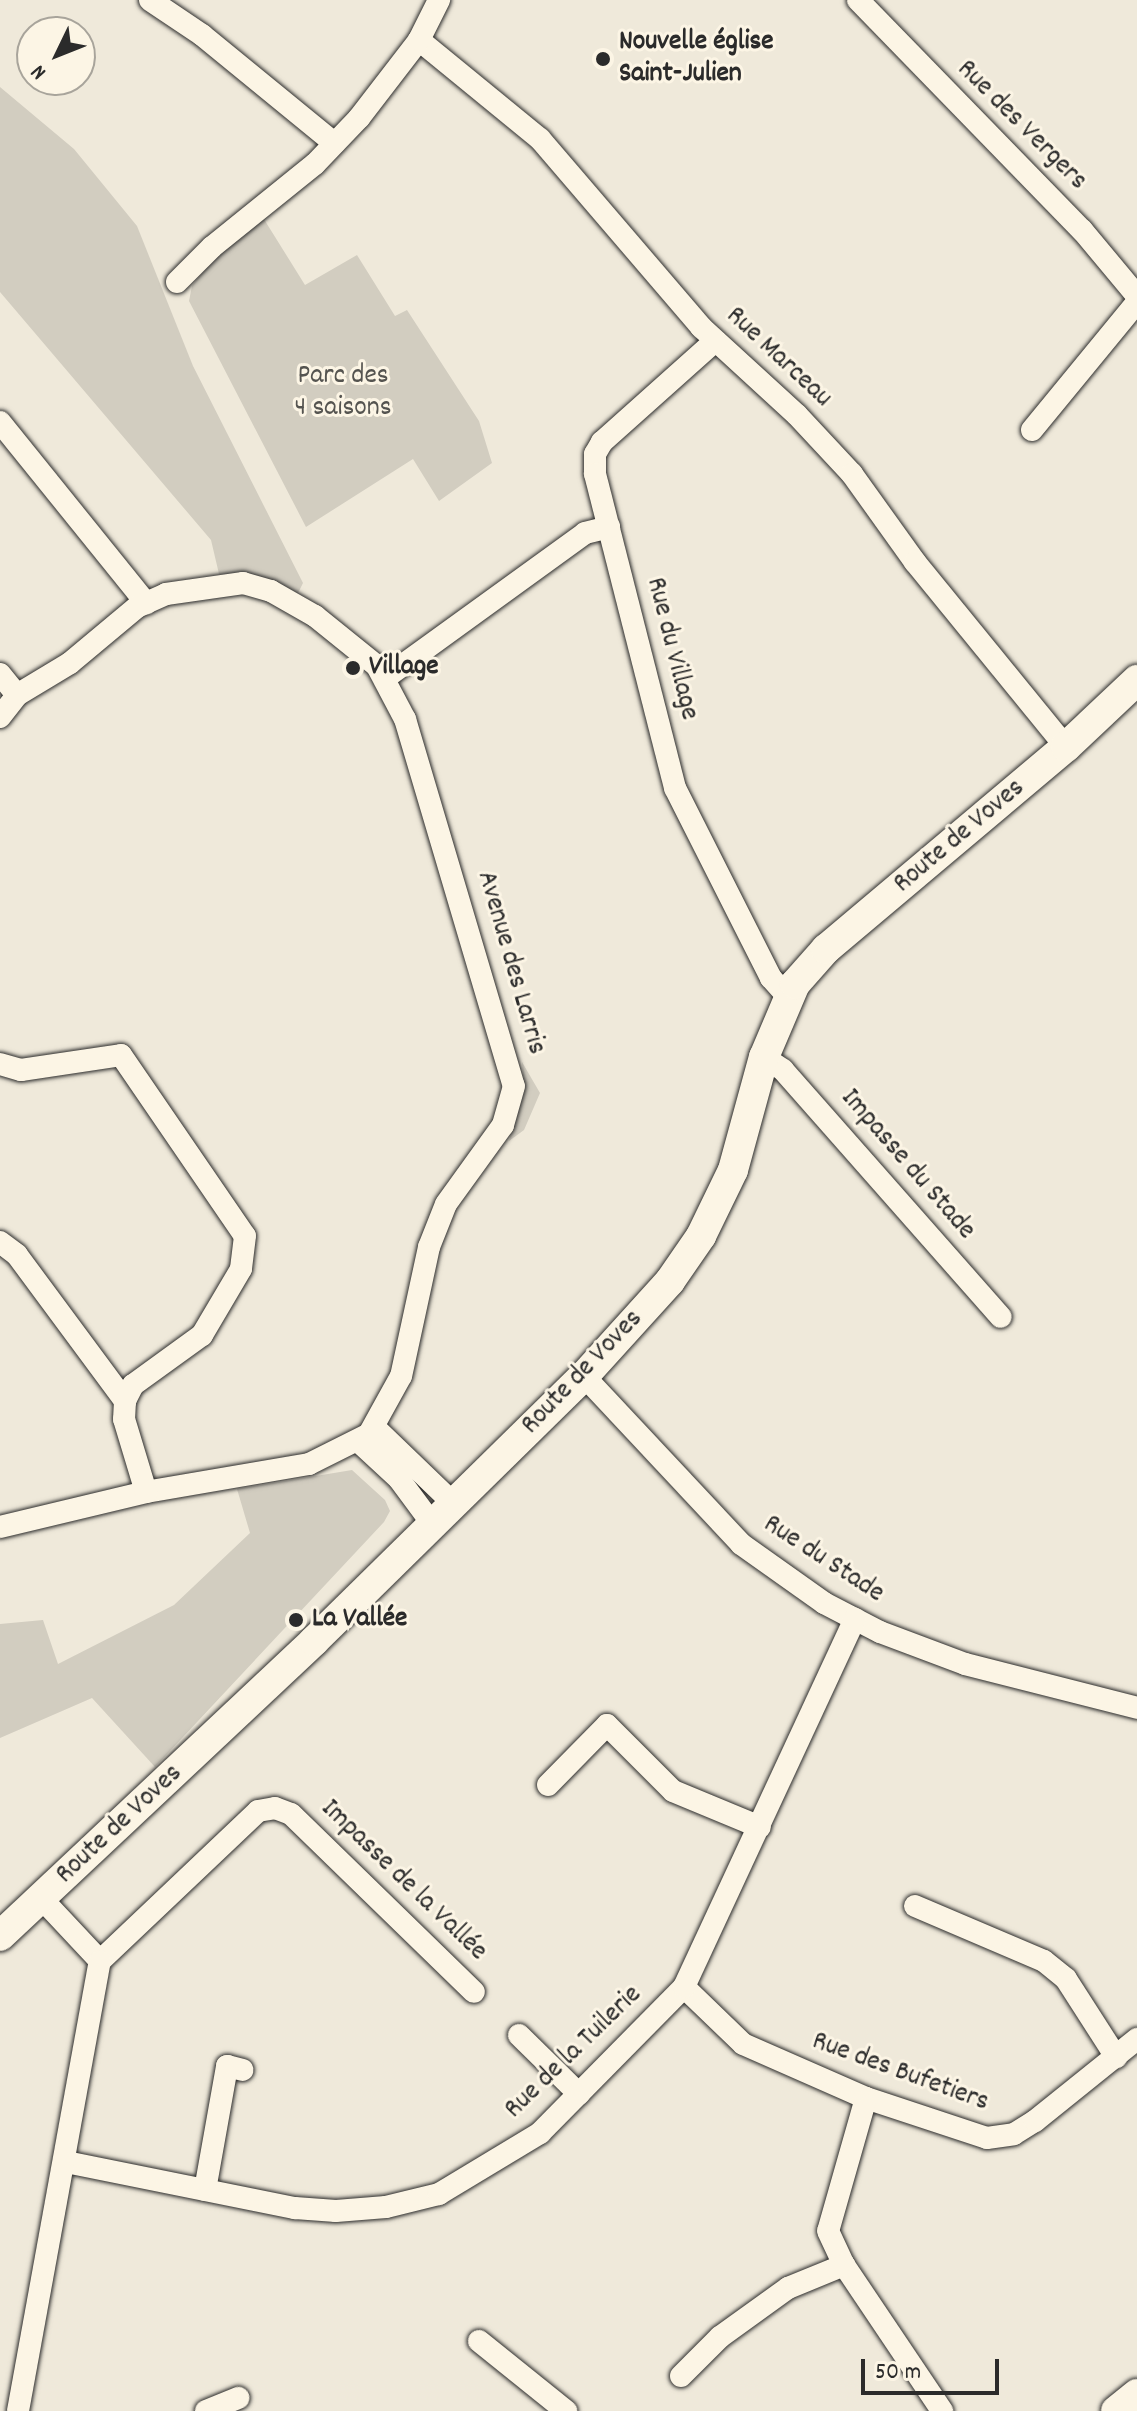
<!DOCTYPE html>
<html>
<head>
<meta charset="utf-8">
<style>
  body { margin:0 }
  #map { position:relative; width:1137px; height:2411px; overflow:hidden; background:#efe9da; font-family:Dekko,sans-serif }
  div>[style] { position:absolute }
  .green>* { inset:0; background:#d2cdc0 }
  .roads { filter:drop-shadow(0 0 2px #2b2b2b) drop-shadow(0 0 2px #2b2b2b) }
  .street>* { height:22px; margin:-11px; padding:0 11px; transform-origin:11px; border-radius:11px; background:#fcf5e5 }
  .secondary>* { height:30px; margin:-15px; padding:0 15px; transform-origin:15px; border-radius:15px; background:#fcf5e5 }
  .dots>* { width:22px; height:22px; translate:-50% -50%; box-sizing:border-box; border:4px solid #fcf5e5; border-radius:50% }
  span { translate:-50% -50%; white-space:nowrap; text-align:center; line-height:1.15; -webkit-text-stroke:6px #fcf5e5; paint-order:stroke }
  .poi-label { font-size:28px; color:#2b2b2b; font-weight:700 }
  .left { translate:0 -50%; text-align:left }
  .street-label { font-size:28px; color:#2b2b2b }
  .park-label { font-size:28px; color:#555450 }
  .north { position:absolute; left:16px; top:16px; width:80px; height:80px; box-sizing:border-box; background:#fcf5e5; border:2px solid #a8a49b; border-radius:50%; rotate:227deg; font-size:22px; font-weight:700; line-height:32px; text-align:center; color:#2b2b2b }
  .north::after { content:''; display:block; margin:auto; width:28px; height:36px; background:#2b2b2b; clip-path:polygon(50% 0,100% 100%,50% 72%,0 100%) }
  .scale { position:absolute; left:861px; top:2359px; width:138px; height:36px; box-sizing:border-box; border:4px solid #2b2b2b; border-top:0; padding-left:10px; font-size:24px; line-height:28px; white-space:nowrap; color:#2b2b2b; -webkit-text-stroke:6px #fcf5e5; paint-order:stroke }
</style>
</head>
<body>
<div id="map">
  <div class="green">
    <div style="clip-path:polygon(0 87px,74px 149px,137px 226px,193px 366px,303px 583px,298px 593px,263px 578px,219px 574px,211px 540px,0 292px)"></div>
    <div style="clip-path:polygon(262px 216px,305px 285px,357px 255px,395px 316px,407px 310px,479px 421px,492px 463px,439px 501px,413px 459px,306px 527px,189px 301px,192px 286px,222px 247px)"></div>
    <div style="clip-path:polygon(522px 1062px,540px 1093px,524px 1130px,509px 1141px,524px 1088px)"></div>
    <div style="clip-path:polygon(352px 1470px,385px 1500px,390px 1511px,384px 1522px,155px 1767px,92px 1698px,0 1738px,0 1624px,43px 1620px,58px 1664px,174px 1605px,250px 1533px,237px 1489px)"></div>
  </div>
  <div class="roads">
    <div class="street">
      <div style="left:150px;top:0;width:63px;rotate:33.9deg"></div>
      <div style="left:202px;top:35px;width:171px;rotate:39.3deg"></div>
      <div style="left:858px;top:0;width:321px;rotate:45.8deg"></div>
      <div style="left:1082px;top:230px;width:86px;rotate:50.2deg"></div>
      <div style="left:419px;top:40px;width:156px;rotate:39.3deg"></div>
      <div style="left:540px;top:139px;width:248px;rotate:49.4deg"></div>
      <div style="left:701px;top:327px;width:130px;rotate:42.5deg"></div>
      <div style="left:797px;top:415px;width:81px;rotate:47deg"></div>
      <div style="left:852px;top:474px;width:108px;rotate:54.4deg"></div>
      <div style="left:915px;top:562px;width:239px;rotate:50.8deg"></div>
      <div style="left:177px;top:282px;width:49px;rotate:-45deg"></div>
      <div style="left:212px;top:247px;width:132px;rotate:-38.9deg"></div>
      <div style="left:315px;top:164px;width:64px;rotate:-46.3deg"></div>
      <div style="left:359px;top:118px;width:98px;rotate:-52.4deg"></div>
      <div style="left:419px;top:40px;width:45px;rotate:-63.4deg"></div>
      <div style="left:715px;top:341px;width:152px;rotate:138.2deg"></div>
      <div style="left:602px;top:442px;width:14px;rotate:120deg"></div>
      <div style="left:595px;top:454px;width:20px;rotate:90deg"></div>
      <div style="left:595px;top:474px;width:324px;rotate:75.7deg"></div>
      <div style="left:675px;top:788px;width:213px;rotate:63.2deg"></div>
      <div style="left:771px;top:978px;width:25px;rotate:48deg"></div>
      <div style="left:0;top:422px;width:233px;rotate:51.1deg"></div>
      <div style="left:1032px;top:430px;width:166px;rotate:-50.6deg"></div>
      <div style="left:0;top:674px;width:27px;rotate:51deg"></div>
      <div style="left:385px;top:678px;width:247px;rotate:-35.9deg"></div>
      <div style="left:585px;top:533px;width:25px;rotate:-14deg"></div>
      <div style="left:0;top:717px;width:28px;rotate:-52deg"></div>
      <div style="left:17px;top:695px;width:62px;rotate:-31.1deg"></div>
      <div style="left:70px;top:663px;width:87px;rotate:-39.9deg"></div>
      <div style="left:137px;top:607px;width:32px;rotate:-24deg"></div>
      <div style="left:166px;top:594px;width:78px;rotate:-8.1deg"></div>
      <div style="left:243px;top:583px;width:29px;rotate:16deg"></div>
      <div style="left:271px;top:591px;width:51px;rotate:29.6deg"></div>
      <div style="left:315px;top:616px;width:80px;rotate:38.9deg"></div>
      <div style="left:377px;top:666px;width:60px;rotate:62.2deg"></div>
      <div style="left:405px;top:719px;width:383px;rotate:73.5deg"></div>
      <div style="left:514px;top:1086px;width:41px;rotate:105.8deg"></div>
      <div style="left:503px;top:1125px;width:97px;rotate:125.8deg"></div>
      <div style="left:446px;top:1204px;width:46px;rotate:111.6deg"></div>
      <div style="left:429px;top:1247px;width:132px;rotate:102.2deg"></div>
      <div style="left:401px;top:1376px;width:66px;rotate:118.9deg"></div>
      <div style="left:369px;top:1434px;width:67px;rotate:153.4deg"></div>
      <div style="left:309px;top:1464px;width:165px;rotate:170.3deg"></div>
      <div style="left:146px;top:1492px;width:150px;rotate:166.5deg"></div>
      <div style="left:764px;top:1057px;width:23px;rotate:34deg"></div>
      <div style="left:783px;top:1070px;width:329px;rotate:48.6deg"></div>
      <div style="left:0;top:1064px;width:22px;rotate:16deg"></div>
      <div style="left:21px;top:1070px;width:101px;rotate:-8.5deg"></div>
      <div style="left:121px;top:1055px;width:219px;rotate:55.6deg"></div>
      <div style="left:245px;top:1236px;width:33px;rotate:97deg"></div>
      <div style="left:241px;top:1269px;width:77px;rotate:120.6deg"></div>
      <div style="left:202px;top:1335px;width:85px;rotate:144.1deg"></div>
      <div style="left:133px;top:1385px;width:18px;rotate:117deg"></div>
      <div style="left:125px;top:1401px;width:18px;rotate:93deg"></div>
      <div style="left:124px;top:1419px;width:76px;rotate:73.2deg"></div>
      <div style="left:0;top:1242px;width:21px;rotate:37deg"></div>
      <div style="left:17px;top:1255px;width:182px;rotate:53.5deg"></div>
      <div style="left:584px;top:1376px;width:230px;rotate:46.9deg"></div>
      <div style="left:741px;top:1544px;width:102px;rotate:35.4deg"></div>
      <div style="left:824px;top:1603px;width:63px;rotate:27.4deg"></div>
      <div style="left:880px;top:1632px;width:91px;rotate:20.6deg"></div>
      <div style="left:965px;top:1664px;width:178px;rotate:14.3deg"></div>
      <div style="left:374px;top:1427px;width:111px;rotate:43.9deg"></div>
      <div style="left:358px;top:1441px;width:56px;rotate:42.8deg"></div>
      <div style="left:399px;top:1479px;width:57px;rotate:53.5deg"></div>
      <div style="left:548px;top:1785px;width:84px;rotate:-45.5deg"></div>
      <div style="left:607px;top:1725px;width:93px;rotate:45deg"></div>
      <div style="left:673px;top:1791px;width:94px;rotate:22.5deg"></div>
      <div style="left:42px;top:1899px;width:85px;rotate:46.9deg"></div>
      <div style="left:100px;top:1961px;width:218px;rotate:-43.5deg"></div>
      <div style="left:258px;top:1811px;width:17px;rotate:-10deg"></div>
      <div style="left:275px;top:1808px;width:17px;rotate:21deg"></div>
      <div style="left:291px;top:1814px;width:255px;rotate:44.2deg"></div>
      <div style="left:915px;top:1906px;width:140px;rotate:23.1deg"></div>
      <div style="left:1044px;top:1961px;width:28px;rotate:39deg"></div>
      <div style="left:1066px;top:1979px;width:93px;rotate:57.3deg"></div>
      <div style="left:684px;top:1987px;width:82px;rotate:44deg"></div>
      <div style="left:743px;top:2044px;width:134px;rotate:23.7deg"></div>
      <div style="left:866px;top:2098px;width:127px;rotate:18.3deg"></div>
      <div style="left:987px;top:2138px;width:27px;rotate:-8deg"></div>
      <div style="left:1014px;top:2134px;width:25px;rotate:-32deg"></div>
      <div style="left:1035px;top:2121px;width:131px;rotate:-38.8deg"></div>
      <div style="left:519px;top:2035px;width:84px;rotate:44.5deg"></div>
      <div style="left:866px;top:2098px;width:138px;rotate:105.9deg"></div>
      <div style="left:828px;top:2231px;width:38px;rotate:65deg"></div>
      <div style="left:844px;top:2265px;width:176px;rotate:56.1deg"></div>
      <div style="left:66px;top:2162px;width:234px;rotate:11.4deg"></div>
      <div style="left:295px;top:2208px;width:41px;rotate:4.2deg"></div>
      <div style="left:336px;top:2211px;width:50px;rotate:-4.6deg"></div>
      <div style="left:386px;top:2207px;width:55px;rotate:-13.8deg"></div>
      <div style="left:439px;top:2194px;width:118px;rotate:-31.1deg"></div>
      <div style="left:540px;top:2133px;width:205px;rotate:-45.4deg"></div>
      <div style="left:684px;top:1987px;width:406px;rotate:-65.1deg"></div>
      <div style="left:205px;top:2190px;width:126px;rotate:-79.9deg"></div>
      <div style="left:227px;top:2066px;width:16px;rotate:14deg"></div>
      <div style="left:479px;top:2341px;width:112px;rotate:38.8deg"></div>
      <div style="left:681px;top:2376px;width:55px;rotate:-45deg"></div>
      <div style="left:720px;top:2337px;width:84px;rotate:-35.8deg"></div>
      <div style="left:788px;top:2288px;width:61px;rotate:-22.3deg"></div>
      <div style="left:18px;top:2411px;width:457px;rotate:-79.7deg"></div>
      <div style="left:206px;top:2411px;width:35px;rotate:-22deg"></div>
    </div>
    <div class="secondary">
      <div style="left:0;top:1936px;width:431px;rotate:-43.2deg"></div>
      <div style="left:314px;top:1641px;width:378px;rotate:-44.5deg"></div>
      <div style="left:584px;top:1376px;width:128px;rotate:-47.8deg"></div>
      <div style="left:670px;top:1281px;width:55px;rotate:-55.4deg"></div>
      <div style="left:701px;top:1236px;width:73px;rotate:-64.1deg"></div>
      <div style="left:733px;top:1170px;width:117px;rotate:-74.7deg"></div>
      <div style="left:764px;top:1057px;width:79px;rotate:-67deg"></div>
      <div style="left:795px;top:984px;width:47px;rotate:-48.5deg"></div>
      <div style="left:826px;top:949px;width:314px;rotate:-40.1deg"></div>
      <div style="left:1066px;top:747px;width:98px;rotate:-43.3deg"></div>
      <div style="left:1116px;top:2411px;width:27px;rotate:-39deg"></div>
    </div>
  </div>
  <div class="dots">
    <div style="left:603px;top:59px;background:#2b2b2b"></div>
    <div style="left:353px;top:668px;background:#2b2b2b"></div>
    <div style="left:296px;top:1620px;background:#2b2b2b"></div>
  </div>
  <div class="poi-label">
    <span class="left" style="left:619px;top:59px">Nouvelle église<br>Saint-Julien</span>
    <span class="left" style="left:369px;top:668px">Village</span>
    <span class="left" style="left:312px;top:1620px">La Vallée</span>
  </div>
  <div class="street-label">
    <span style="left:1021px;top:126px;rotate:45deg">Rue des Vergers</span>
    <span style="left:778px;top:358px;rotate:43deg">Rue Marceau</span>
    <span style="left:671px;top:649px;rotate:76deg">Rue du Village</span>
    <span style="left:960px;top:837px;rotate:-40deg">Route de Voves</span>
    <span style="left:510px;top:963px;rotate:74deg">Avenue des Larris</span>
    <span style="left:907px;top:1165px;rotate:49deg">Impasse du Stade</span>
    <span style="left:583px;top:1373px;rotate:-46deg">Route de Voves</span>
    <span style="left:823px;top:1560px;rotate:33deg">Rue du Stade</span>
    <span style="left:120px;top:1825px;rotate:-43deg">Route de Voves</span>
    <span style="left:403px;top:1881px;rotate:44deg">Impasse de la Vallée</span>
    <span style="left:574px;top:2053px;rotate:-44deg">Rue de la Tuilerie</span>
    <span style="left:900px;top:2073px;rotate:20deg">Rue des Bufetiers</span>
  </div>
  <div class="park-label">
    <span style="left:343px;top:393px">Parc des<br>4 saisons</span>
  </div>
  <div class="north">N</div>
  <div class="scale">50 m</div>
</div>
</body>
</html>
